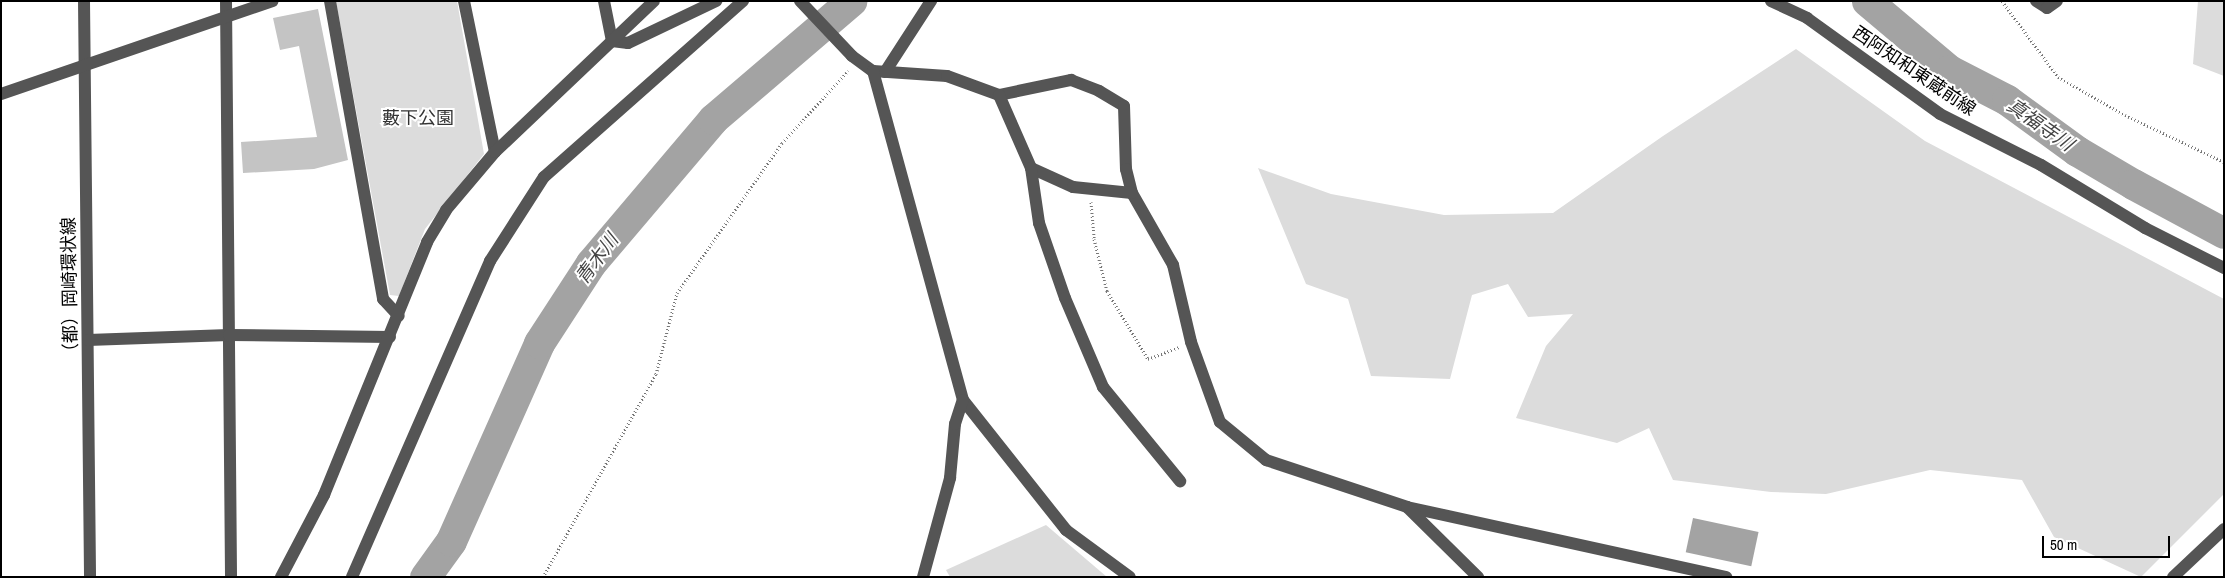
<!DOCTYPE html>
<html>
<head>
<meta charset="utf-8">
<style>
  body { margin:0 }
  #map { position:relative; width:2225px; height:578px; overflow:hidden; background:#fff; font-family:"Archivo Narrow","Noto Sans JP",sans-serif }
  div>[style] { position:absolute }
  .green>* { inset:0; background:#dcdcdc }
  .water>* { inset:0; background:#a3a3a3; transform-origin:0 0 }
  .river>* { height:31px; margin:-15.5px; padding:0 15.5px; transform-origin:15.5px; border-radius:15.5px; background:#a3a3a3 }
  .building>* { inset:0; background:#c4c4c4 }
  .path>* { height:3px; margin-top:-1.5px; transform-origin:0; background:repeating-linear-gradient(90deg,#777 0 1px,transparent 0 3.5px) }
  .minor>* { height:12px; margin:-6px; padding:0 6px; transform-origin:6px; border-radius:6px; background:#555 }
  span { translate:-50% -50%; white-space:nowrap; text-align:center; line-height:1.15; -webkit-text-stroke:4px #fff; paint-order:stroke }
  .street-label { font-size:18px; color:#000 }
  .park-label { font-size:18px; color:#333 }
  .water-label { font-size:19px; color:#444; font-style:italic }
  .frame { position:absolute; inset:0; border:2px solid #000; pointer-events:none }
  .scale { position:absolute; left:2042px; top:536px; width:128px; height:22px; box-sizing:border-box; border:2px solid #000; border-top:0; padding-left:6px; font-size:15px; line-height:18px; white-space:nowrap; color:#000; -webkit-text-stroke:4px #fff; paint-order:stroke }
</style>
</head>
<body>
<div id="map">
  <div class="green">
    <div style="clip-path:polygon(336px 1px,457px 1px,484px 154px,425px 229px,399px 296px,390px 295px)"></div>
    <div style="clip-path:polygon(2198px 1px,2224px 1px,2224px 76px,2193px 64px)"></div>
    <div style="clip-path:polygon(1796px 49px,1925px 141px,2224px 299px,2224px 494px,2141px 577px,2054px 537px,2022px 480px,1930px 470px,1826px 494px,1771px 492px,1673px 480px,1649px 428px,1617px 443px,1516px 418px,1546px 346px,1573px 314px,1528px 317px,1508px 284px,1472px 295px,1450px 379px,1371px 376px,1348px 299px,1306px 284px,1258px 168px,1331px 194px,1444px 215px,1553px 213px,1663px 136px)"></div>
    <div style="clip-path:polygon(1046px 525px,1107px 577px,950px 577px,946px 570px)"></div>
  </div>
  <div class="water">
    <div style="left:1693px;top:518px;width:67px;height:35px;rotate:12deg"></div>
  </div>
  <div class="river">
    <div style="left:1867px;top:1px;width:107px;rotate:40.1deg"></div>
    <div style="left:1949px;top:70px;width:65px;rotate:27.3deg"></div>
    <div style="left:2007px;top:100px;width:87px;rotate:36.1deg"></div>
    <div style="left:2077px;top:151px;width:65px;rotate:30.5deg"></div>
    <div style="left:2133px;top:184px;width:103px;rotate:28.3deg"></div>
    <div style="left:425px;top:577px;width:44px;rotate:-54.2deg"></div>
    <div style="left:451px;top:541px;width:217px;rotate:-66deg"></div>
    <div style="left:539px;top:343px;width:95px;rotate:-57deg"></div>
    <div style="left:591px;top:263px;width:189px;rotate:-49.7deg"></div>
    <div style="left:713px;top:119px;width:182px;rotate:-40.5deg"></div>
  </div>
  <div class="building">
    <div style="clip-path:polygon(318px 9px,348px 160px,314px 169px,243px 173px,241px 142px,317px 137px,299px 46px,280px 50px,273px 18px)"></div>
  </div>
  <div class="path">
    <div style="left:2002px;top:1px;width:94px;rotate:53.6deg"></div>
    <div style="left:2058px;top:77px;width:77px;rotate:29.6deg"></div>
    <div style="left:2125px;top:115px;width:110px;rotate:25.4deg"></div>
    <div style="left:1091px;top:202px;width:37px;rotate:85deg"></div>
    <div style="left:1094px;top:239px;width:54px;rotate:76deg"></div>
    <div style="left:1107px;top:291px;width:79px;rotate:58.9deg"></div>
    <div style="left:1148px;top:359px;width:33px;rotate:-21deg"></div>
    <div style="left:543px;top:577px;width:232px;rotate:-60.9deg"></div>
    <div style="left:656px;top:374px;width:84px;rotate:-75.5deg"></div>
    <div style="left:677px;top:293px;width:183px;rotate:-55deg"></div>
    <div style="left:782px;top:143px;width:98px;rotate:-47.5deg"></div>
  </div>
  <div class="minor">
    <div style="left:84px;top:1px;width:576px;rotate:89.4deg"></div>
    <div style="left:226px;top:1px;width:576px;rotate:89.5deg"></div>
    <div style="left:330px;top:1px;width:303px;rotate:79.9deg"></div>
    <div style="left:383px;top:299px;width:23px;rotate:47deg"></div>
    <div style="left:464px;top:1px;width:154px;rotate:78.4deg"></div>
    <div style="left:604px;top:1px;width:41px;rotate:78.7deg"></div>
    <div style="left:800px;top:1px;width:76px;rotate:46.6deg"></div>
    <div style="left:852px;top:56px;width:26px;rotate:36deg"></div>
    <div style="left:873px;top:71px;width:74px;rotate:3.9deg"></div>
    <div style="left:947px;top:76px;width:55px;rotate:20.1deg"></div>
    <div style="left:999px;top:95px;width:74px;rotate:-11.8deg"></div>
    <div style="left:1071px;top:80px;width:30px;rotate:21deg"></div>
    <div style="left:1099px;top:91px;width:29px;rotate:31deg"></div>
    <div style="left:1124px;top:106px;width:63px;rotate:88.2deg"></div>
    <div style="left:1126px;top:169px;width:25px;rotate:76deg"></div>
    <div style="left:1132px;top:193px;width:83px;rotate:60.3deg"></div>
    <div style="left:1173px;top:265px;width:79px;rotate:76.8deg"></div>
    <div style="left:1191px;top:342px;width:85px;rotate:70.1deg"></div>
    <div style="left:1220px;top:422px;width:60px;rotate:39.6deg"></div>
    <div style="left:1266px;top:460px;width:149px;rotate:18.4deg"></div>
    <div style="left:1407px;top:507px;width:327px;rotate:12.4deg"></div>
    <div style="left:1771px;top:1px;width:40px;rotate:25deg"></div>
    <div style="left:1807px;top:18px;width:164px;rotate:35.8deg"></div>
    <div style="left:1940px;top:114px;width:113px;rotate:26.8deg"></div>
    <div style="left:2041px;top:165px;width:122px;rotate:31.2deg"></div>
    <div style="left:2145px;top:228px;width:89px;rotate:26.9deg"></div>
    <div style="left:2036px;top:1px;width:13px;rotate:32deg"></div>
    <div style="left:2047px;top:8px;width:12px;rotate:-35deg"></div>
    <div style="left:612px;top:41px;width:16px;rotate:7deg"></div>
    <div style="left:628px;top:43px;width:98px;rotate:-25.5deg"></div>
    <div style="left:873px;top:71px;width:341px;rotate:74.7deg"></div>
    <div style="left:963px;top:400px;width:166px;rotate:51.6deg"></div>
    <div style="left:1066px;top:530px;width:79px;rotate:36.3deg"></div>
    <div style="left:885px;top:72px;width:85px;rotate:-57.1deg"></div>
    <div style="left:1px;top:94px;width:287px;rotate:-18.9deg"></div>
    <div style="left:999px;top:95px;width:80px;rotate:66.3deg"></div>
    <div style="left:1031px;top:168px;width:46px;rotate:24.3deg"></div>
    <div style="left:1073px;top:187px;width:59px;rotate:5.8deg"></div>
    <div style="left:1031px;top:168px;width:56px;rotate:81.7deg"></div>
    <div style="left:1039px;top:223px;width:79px;rotate:70.9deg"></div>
    <div style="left:1065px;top:298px;width:97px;rotate:66.9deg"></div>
    <div style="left:1103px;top:387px;width:122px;rotate:50.7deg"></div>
    <div style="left:88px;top:340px;width:141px;rotate:-2deg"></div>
    <div style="left:229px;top:335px;width:161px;rotate:0.7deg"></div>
    <div style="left:1407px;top:507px;width:100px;rotate:44.6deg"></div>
    <div style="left:281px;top:577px;width:93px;rotate:-62.3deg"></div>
    <div style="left:324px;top:495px;width:273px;rotate:-67.8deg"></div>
    <div style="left:427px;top:242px;width:37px;rotate:-59deg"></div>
    <div style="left:446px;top:210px;width:76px;rotate:-49.8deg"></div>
    <div style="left:495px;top:152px;width:219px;rotate:-43.5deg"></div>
    <div style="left:352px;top:577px;width:345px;rotate:-66.4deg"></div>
    <div style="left:490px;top:261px;width:100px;rotate:-57.3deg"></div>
    <div style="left:544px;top:177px;width:266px;rotate:-41.5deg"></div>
    <div style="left:923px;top:577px;width:103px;rotate:-74.7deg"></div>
    <div style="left:950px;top:478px;width:54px;rotate:-84.7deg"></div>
    <div style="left:955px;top:424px;width:25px;rotate:-72deg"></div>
    <div style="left:2173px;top:577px;width:70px;rotate:-43.3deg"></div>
  </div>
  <div class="street-label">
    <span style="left:1914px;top:71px;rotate:34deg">西阿知和東蔵前線</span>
    <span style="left:70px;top:289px;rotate:-91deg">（都）岡崎環状線</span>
  </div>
  <div class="park-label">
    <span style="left:418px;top:118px">藪下公園</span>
  </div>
  <div class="water-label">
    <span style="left:2040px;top:125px;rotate:35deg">真福寺川</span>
    <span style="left:597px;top:259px;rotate:-53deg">青木川</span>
  </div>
  <div class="frame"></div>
  <div class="scale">50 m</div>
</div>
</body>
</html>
